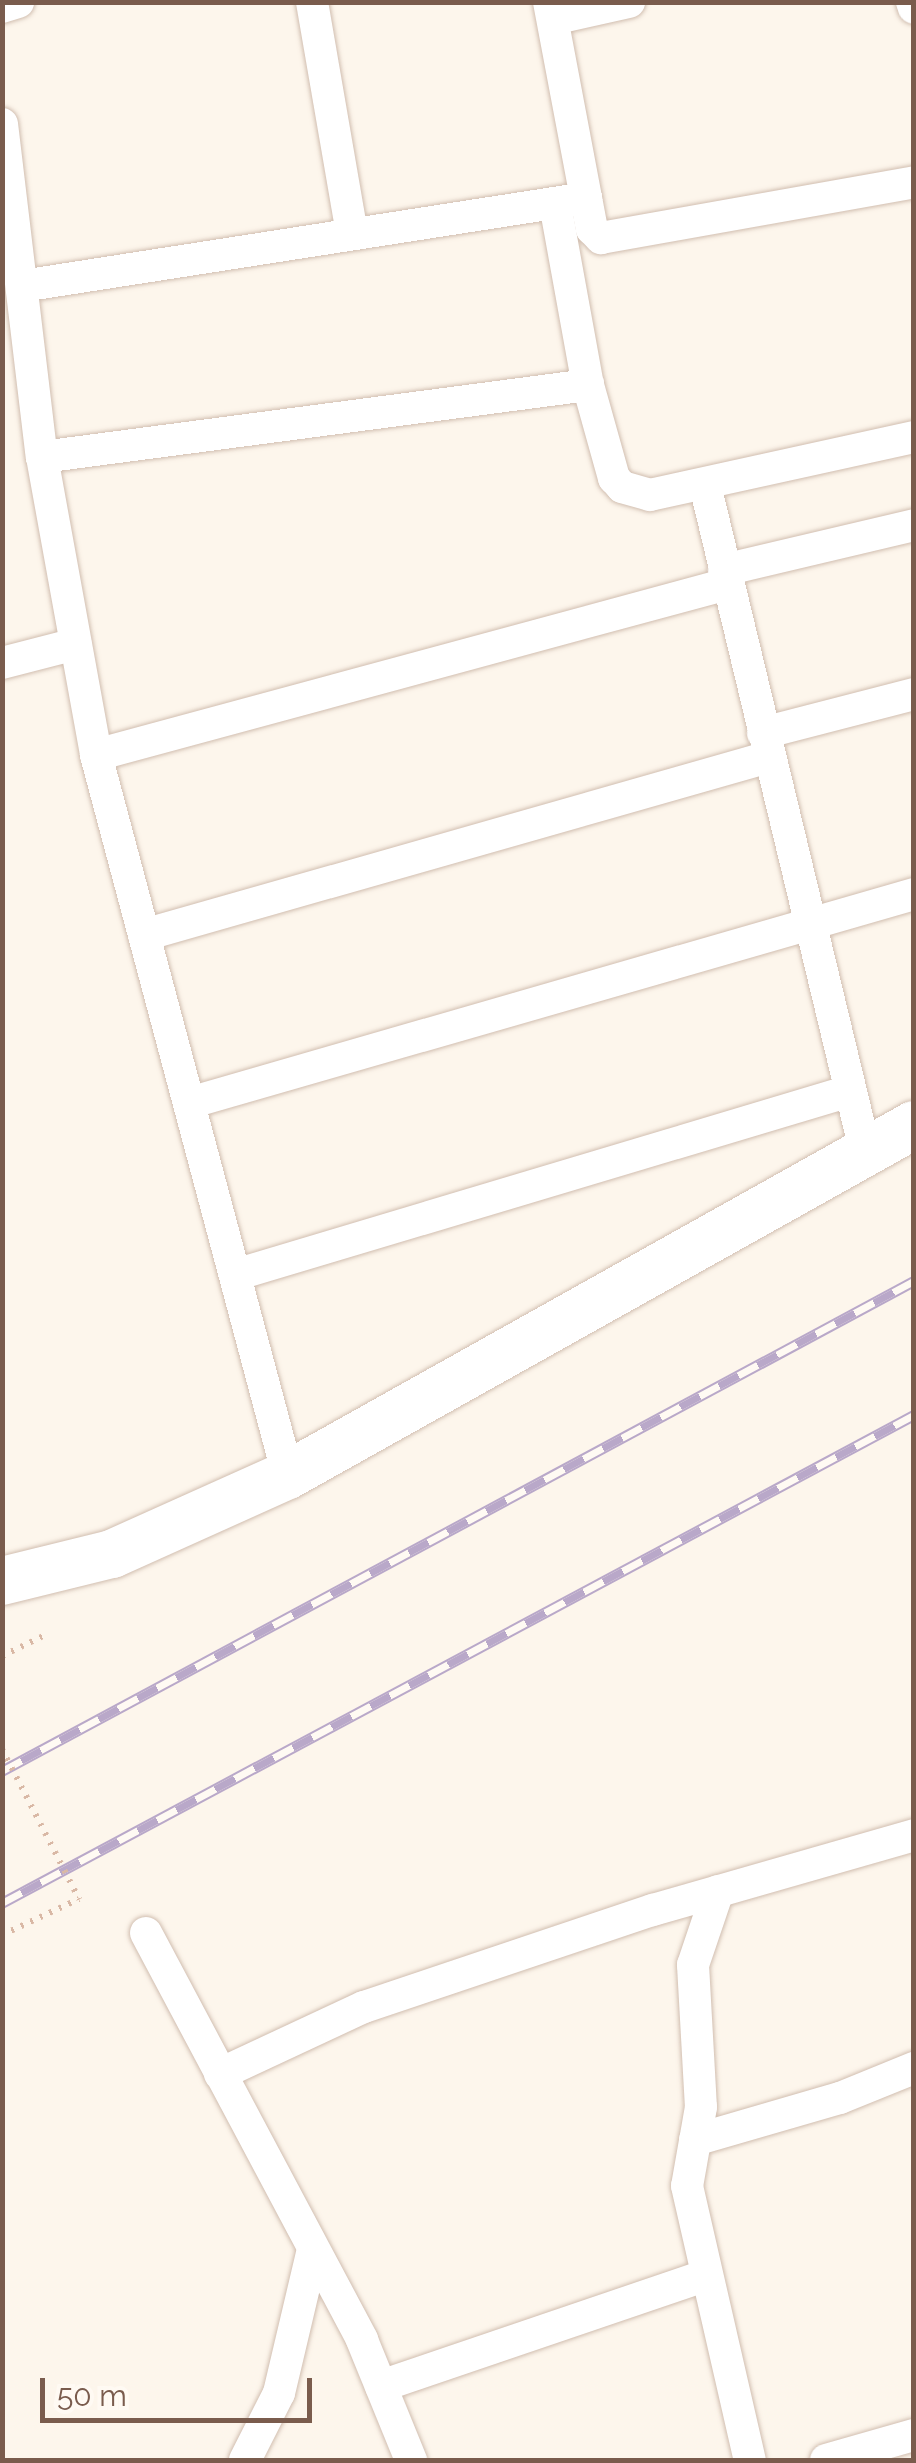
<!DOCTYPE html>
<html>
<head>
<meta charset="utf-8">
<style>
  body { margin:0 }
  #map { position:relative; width:916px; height:2463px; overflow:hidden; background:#fdf6ec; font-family:Raleway,sans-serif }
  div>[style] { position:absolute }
  .path>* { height:6px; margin-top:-3px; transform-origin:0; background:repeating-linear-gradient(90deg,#d9b8a5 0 2.5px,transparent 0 10.5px) }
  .roads { filter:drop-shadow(0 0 2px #d1beb0) drop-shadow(0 0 2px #d1beb0) }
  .street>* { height:32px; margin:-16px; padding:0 16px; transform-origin:16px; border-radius:16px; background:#fff }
  .secondary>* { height:48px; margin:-24px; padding:0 24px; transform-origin:24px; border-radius:24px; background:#fff }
  .rail>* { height:11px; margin-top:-5.5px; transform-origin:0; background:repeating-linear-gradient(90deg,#fffaf3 0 22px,#b9a8c9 0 44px); box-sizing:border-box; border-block:2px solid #b9a8c9 }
  .path-bridge>* { height:6px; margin-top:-3px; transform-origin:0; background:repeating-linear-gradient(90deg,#d9b8a5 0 2.5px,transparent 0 10.5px) }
  span { translate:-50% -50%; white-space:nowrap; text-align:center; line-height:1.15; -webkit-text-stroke:10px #fffaf3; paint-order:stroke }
  .frame { position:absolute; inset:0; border:5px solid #7a5c4d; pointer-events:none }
  .scale { position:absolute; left:40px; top:2378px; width:272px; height:45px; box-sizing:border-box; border:5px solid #7a5c4d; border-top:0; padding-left:12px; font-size:30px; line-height:35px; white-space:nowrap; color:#7a5c4d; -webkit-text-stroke:8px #fffaf3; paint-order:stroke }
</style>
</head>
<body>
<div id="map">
  <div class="path">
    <div style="left:2px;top:1656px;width:46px;rotate:-26deg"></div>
    <div style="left:2px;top:1935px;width:85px;rotate:-25.1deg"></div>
  </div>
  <div class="roads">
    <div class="street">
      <div style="left:312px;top:2px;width:234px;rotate:80.2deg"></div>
      <div style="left:549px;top:2px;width:231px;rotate:79.3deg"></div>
      <div style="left:592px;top:229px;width:13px;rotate:45deg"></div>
      <div style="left:601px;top:238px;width:318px;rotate:-10.1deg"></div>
      <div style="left:912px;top:2px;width:6px;rotate:72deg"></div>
      <div style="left:2px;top:7px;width:17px;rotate:-17deg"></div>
      <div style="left:553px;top:19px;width:78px;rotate:-12.6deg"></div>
      <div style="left:2px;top:124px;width:335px;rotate:83.2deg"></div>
      <div style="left:42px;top:457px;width:303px;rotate:79.7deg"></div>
      <div style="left:96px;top:755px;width:745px;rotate:75.07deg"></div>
      <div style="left:555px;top:204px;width:184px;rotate:79.7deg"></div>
      <div style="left:588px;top:385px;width:97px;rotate:74.4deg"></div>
      <div style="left:614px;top:478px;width:12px;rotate:48deg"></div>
      <div style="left:622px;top:487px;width:29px;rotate:16deg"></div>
      <div style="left:650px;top:495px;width:270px;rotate:-12.4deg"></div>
      <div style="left:22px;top:286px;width:571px;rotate:-8.87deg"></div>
      <div style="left:42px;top:457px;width:551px;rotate:-7.51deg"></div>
      <div style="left:705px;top:485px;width:684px;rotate:76.47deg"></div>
      <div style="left:724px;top:570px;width:195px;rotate:-13.3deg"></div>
      <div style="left:2px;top:663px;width:76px;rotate:-14.4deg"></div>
      <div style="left:763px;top:733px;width:156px;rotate:-14.5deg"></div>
      <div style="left:96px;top:755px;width:654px;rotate:-15.16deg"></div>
      <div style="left:144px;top:935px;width:650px;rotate:-15.9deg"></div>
      <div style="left:189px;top:1103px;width:755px;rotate:-16.08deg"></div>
      <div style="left:235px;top:1275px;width:642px;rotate:-16.66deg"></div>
      <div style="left:718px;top:1891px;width:78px;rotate:108.7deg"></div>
      <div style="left:693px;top:1965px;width:142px;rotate:86.8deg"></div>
      <div style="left:701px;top:2107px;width:80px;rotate:100deg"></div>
      <div style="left:687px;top:2186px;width:281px;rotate:77.1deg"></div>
      <div style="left:146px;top:1933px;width:461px;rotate:62deg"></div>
      <div style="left:362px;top:2340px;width:130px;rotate:67.8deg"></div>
      <div style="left:220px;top:2074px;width:159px;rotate:-25deg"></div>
      <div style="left:364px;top:2007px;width:305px;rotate:-18.6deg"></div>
      <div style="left:653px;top:1910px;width:272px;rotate:-16deg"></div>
      <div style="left:695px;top:2140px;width:151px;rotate:-16.2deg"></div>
      <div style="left:840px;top:2098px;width:80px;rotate:-22.1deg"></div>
      <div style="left:381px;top:2386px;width:342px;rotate:-18.8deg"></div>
      <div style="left:245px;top:2460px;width:75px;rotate:-63.1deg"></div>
      <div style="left:279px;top:2393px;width:148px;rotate:-76.7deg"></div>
      <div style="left:826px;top:2460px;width:91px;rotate:-15.9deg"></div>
    </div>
    <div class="secondary">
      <div style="left:2px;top:1581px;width:113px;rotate:-13.8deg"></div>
      <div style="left:112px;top:1554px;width:193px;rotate:-24.2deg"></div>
      <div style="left:288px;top:1475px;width:717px;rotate:-29.21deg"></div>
    </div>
  </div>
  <div class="rail">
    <div style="left:2px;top:1771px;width:1035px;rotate:-28.25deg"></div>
    <div style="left:2px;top:1903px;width:1034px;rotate:-28.15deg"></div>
  </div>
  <div class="path-bridge">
    <div style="left:2px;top:1749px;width:169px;rotate:62.8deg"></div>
  </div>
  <div class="frame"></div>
  <div class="scale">50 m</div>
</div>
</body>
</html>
